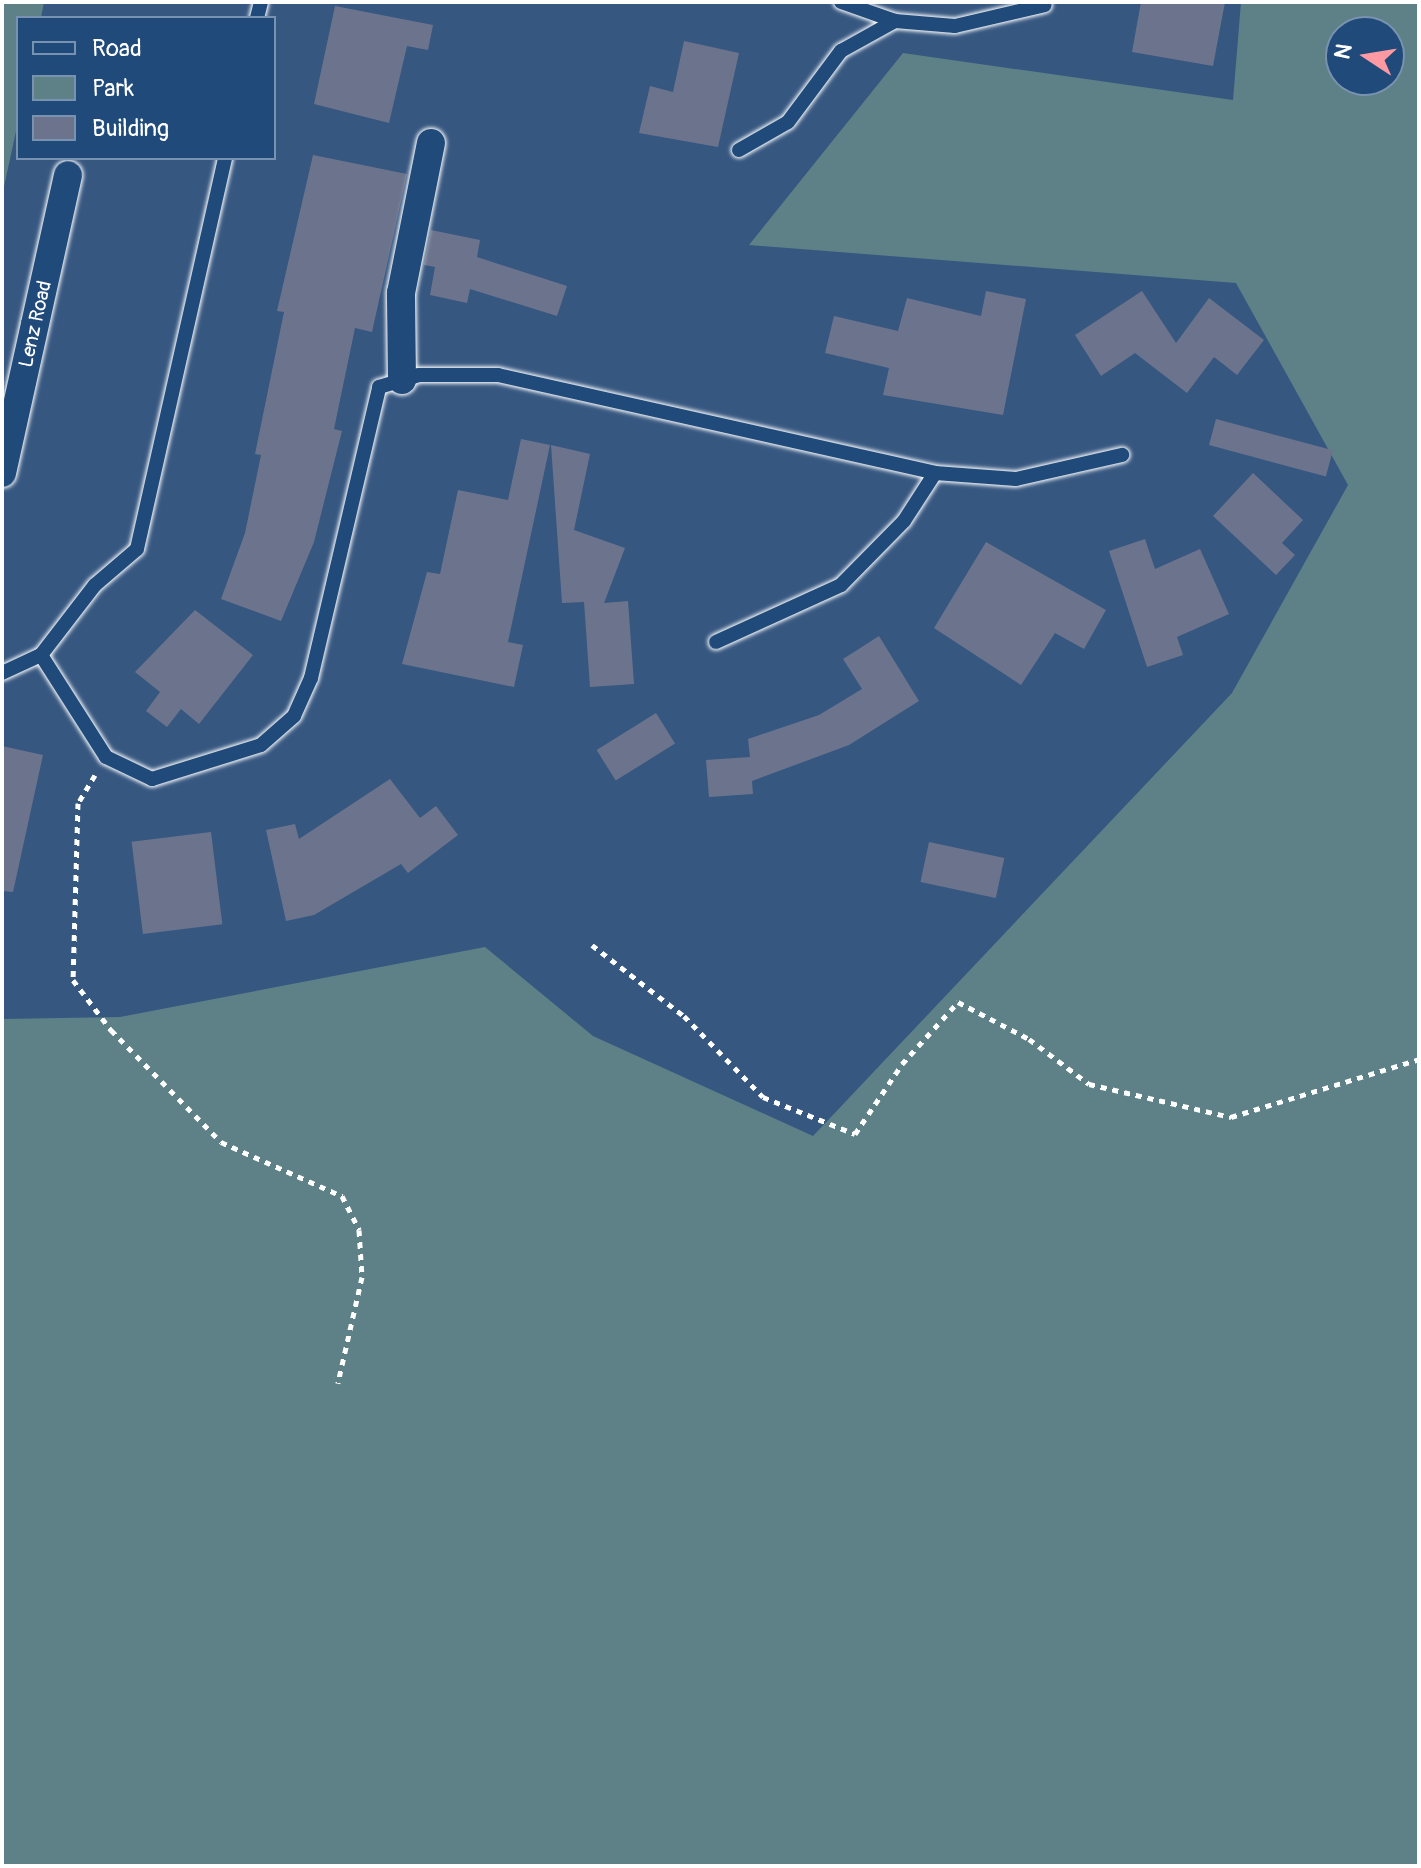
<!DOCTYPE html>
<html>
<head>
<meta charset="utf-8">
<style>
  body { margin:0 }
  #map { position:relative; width:1421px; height:1868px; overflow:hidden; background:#365780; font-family:Pangolin,sans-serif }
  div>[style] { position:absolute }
  .green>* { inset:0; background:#5d8187 }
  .building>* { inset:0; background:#6c748d; transform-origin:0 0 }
  .path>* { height:5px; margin-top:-2.5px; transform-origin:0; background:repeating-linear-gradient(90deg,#fff 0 6px,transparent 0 12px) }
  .roads { filter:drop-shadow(0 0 2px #fff) drop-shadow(0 0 2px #fff) }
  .lane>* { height:14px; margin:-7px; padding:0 7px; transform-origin:7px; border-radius:7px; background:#1f4a7a }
  .street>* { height:28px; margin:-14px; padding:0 14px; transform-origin:14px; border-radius:14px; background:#1f4a7a }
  span { translate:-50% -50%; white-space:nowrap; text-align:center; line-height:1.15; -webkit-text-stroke:8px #1f4a7a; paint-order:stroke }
  .street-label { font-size:20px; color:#fff }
  .frame { position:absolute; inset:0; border:4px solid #fff; pointer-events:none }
  .legend { position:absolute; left:16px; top:16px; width:260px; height:144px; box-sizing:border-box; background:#1f4a7a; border:2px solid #7992af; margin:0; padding:10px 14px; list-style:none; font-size:24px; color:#fff }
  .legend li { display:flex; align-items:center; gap:16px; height:40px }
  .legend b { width:40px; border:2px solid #7992af }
  .north { position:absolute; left:1325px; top:16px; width:80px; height:80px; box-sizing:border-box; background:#1f4a7a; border:2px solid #7992af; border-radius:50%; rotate:282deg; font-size:22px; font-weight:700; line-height:32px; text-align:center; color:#fff }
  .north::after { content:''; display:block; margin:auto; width:28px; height:36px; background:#ff9aa2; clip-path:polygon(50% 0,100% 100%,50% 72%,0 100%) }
</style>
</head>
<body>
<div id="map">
  <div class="green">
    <div style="clip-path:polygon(2px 2px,44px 2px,41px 18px,18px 18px,18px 122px,2px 196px)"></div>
    <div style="clip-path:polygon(evenodd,1241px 2px,1419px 2px,1419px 1866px,2px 1866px,2px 1019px,120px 1017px,485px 947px,593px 1036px,813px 1136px,1232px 693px,1348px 485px,1236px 283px,749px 245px,903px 53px,1233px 100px,1241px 2px,1341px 32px,1389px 32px,1389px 80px,1341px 80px,1341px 32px)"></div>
  </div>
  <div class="building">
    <div style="clip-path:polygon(1141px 2px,1225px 2px,1213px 66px,1132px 52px)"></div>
    <div style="clip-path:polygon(335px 6px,433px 25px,428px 50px,407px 46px,389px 123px,314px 104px)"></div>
    <div style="clip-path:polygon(684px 41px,739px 53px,718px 147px,639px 133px,650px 86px,673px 92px)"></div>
    <div style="clip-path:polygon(313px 155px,407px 174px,372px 332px,355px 328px,334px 429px,342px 431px,314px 542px,281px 621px,221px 599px,245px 533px,261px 455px,255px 454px,284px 312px,277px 311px)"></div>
    <div style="clip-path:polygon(431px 230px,480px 240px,477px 257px,567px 286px,557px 316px,470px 289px,467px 303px,430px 295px,435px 267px,424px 265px)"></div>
    <div style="clip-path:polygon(986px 291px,1026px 299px,1003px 415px,883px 395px,889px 368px,825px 353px,834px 316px,898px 331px,907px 298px,981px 316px)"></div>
    <div style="clip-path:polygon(1142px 291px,1176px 343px,1209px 298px,1264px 340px,1237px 375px,1214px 357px,1187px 393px,1135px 353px,1101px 376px,1075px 335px)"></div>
    <div style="left:1216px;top:419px;width:121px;height:27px;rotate:15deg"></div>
    <div style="clip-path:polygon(521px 439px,550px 445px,508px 642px,523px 645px,514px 687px,402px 664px,427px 572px,440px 574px,458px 490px,508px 500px)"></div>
    <div style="clip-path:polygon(551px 445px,590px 454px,574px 530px,625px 548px,604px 603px,628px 601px,634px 684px,590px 687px,584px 602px,562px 603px)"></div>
    <div style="clip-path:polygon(1253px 473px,1303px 520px,1282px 543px,1295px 555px,1276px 575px,1213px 516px)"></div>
    <div style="clip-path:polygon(1145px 539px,1155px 569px,1200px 549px,1229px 614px,1177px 637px,1183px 655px,1147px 667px,1109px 551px)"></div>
    <div style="clip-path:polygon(986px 542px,1106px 610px,1084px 649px,1055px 633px,1021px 685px,934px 628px)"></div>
    <div style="clip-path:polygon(195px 610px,253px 655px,199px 724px,181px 709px,167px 727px,146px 711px,160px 692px,135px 672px)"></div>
    <div style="clip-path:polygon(879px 636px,919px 701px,849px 745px,752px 781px,753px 794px,709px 797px,706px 760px,750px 757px,748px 739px,819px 715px,862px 689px,843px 659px)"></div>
    <div style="left:656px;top:713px;width:36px;height:70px;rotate:58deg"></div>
    <div style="clip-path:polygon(2px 746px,43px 755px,13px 892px,2px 891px)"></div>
    <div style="clip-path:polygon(390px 779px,420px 818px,436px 806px,458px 835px,408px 873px,401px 864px,314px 915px,286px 921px,266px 830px,295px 824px,299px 839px)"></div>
    <div style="left:211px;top:832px;width:93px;height:80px;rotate:83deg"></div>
    <div style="left:929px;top:842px;width:77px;height:41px;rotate:12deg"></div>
  </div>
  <div class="path">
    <div style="left:95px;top:775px;width:33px;rotate:121deg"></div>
    <div style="left:78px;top:803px;width:177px;rotate:91.6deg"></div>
    <div style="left:73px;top:980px;width:63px;rotate:52.8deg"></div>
    <div style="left:111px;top:1030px;width:157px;rotate:45.5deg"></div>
    <div style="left:221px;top:1142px;width:133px;rotate:24.1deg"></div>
    <div style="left:342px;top:1196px;width:38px;rotate:63deg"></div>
    <div style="left:359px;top:1230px;width:47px;rotate:86.3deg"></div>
    <div style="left:362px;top:1277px;width:109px;rotate:102.8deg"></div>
    <div style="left:592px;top:945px;width:116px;rotate:37.7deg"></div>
    <div style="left:684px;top:1016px;width:113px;rotate:45.7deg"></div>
    <div style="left:763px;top:1097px;width:99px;rotate:21.9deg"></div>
    <div style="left:855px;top:1134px;width:84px;rotate:-56.1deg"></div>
    <div style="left:902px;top:1064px;width:84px;rotate:-47.9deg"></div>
    <div style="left:958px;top:1002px;width:80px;rotate:27.5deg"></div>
    <div style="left:1029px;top:1039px;width:75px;rotate:36.9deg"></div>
    <div style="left:1089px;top:1084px;width:146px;rotate:13.1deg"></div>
    <div style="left:1231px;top:1117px;width:197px;rotate:-17.1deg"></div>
  </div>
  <div class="roads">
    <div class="lane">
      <div style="left:841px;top:2px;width:57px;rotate:19.4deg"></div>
      <div style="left:895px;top:21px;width:60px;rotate:4.8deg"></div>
      <div style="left:955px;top:26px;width:92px;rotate:-13.1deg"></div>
      <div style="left:257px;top:18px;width:16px;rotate:-76deg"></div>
      <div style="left:739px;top:150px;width:56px;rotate:-29.7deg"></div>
      <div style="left:788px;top:122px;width:89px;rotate:-53.3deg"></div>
      <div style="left:841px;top:51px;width:62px;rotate:-29.1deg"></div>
      <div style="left:716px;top:642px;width:137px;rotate:-24.5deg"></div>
      <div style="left:841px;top:585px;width:90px;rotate:-45.5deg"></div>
      <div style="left:904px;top:521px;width:57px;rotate:-57.1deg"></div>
      <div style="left:41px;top:655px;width:121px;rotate:57.5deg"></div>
      <div style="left:106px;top:757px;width:51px;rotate:25.6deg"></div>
      <div style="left:152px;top:779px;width:114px;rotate:-17.3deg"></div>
      <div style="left:261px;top:745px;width:44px;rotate:-41.3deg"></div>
      <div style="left:294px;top:716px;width:42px;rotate:-65.9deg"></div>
      <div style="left:311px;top:678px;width:299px;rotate:-76.8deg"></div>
      <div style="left:379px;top:387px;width:42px;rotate:-16.7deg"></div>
      <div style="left:419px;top:375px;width:79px"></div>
      <div style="left:498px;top:375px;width:448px;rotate:12.6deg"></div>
      <div style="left:935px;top:473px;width:81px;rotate:4.2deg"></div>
      <div style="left:1016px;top:479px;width:109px;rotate:-12.8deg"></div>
      <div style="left:2px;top:673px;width:43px;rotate:-24.8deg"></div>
      <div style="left:41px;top:655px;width:88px;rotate:-52.4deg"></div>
      <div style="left:95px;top:585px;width:55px;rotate:-40.6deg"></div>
      <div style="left:137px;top:549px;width:401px;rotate:-77.3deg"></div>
    </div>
    <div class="street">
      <div style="left:402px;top:380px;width:87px;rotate:-90.7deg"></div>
      <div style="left:401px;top:293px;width:153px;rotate:-78.7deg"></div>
      <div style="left:2px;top:473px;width:305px;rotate:-77.5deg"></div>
    </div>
  </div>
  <div class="street-label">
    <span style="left:35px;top:324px;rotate:-77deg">Lenz Road</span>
  </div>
  <div class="frame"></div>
  <ul class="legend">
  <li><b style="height:10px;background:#1f4a7a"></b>Road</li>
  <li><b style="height:22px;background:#5d8187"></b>Park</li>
  <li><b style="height:22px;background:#6c748d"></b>Building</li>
  </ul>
  <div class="north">N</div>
</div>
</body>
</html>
